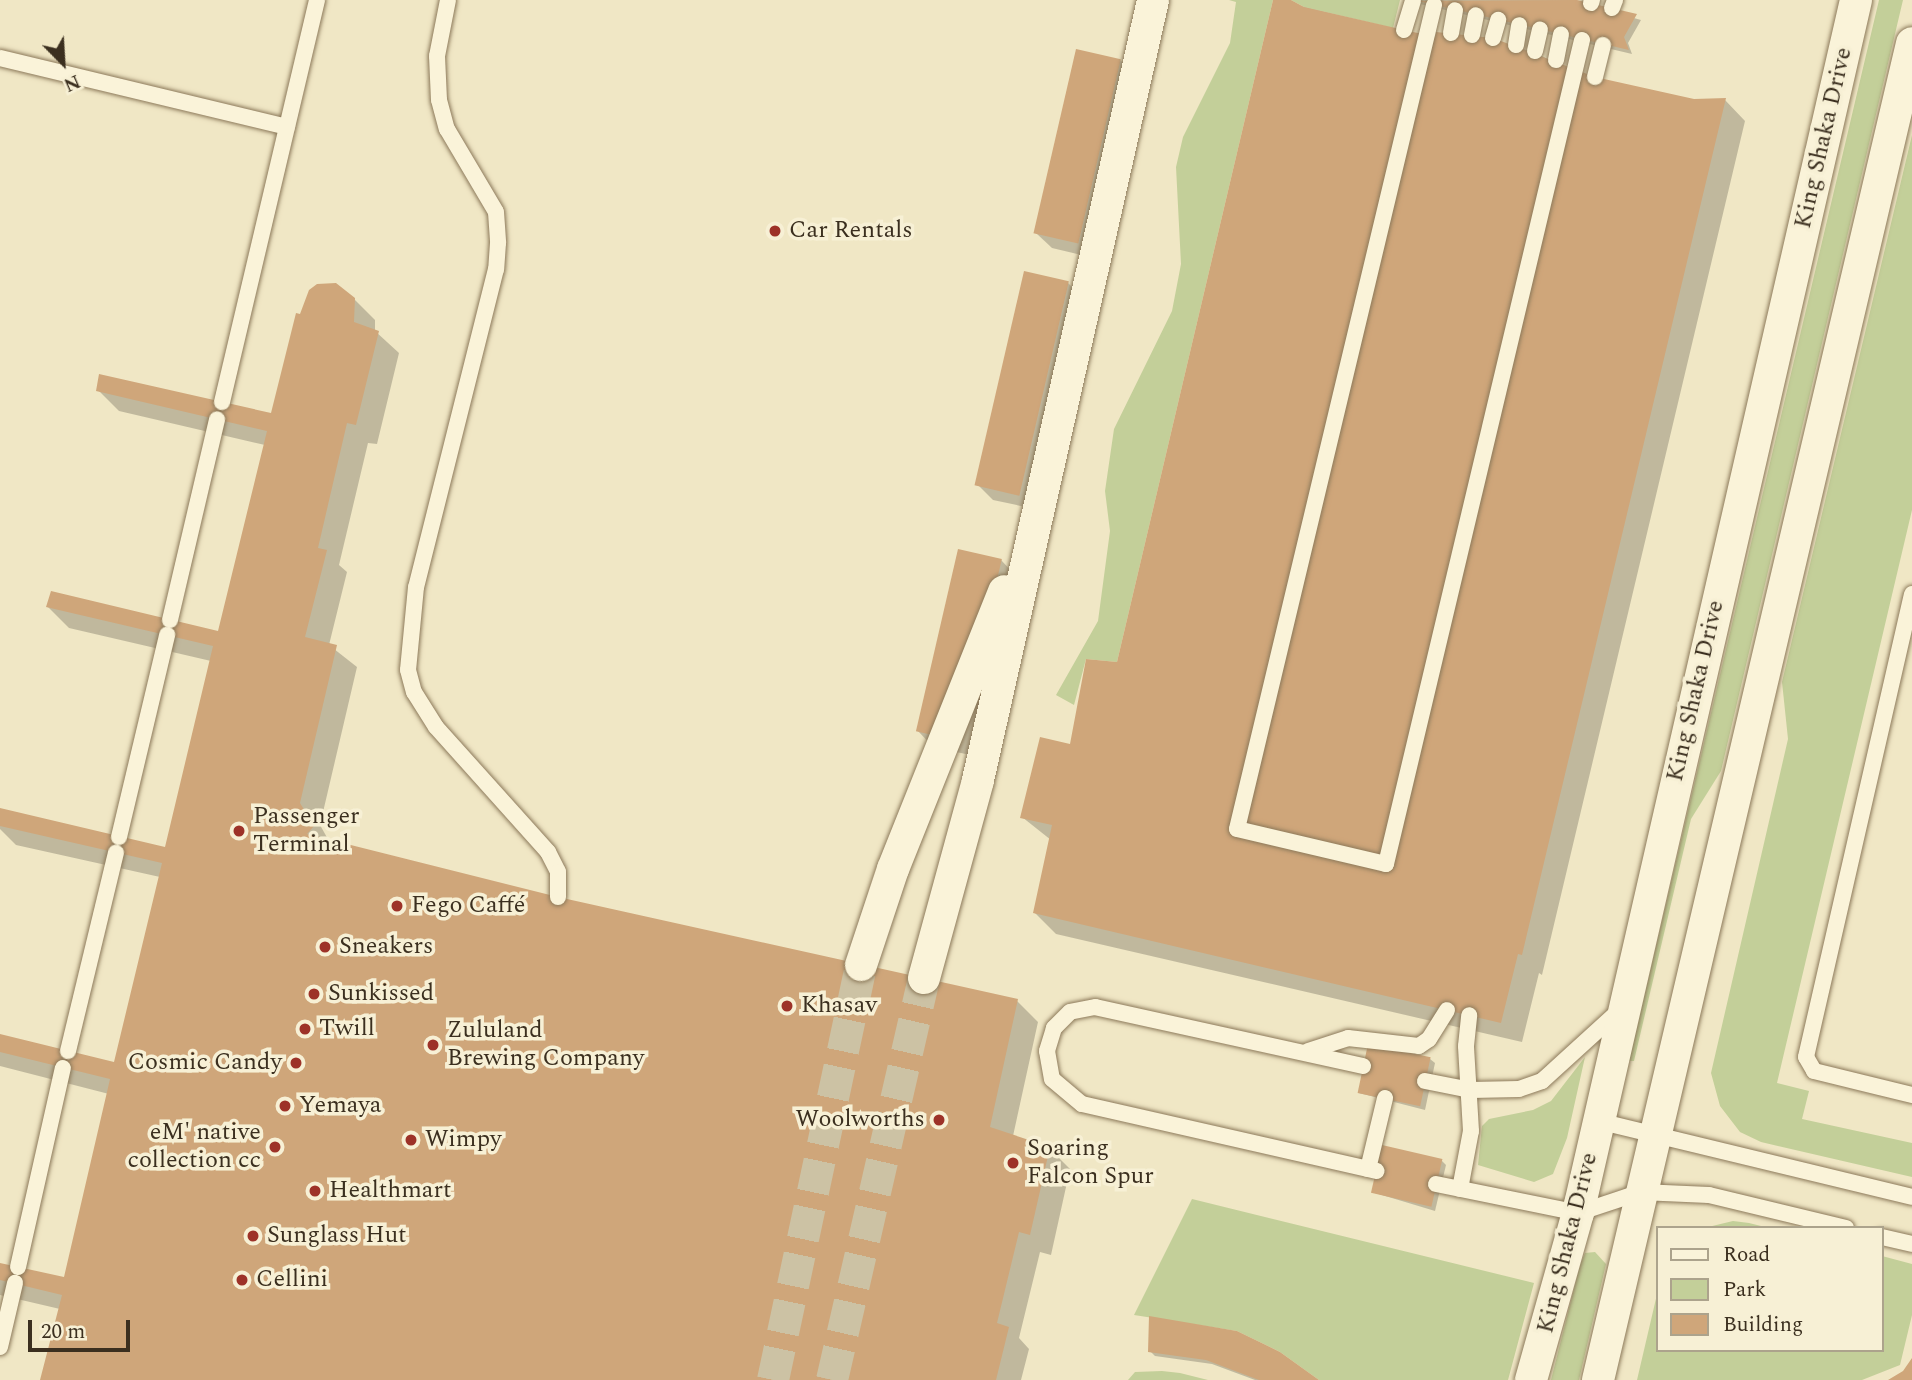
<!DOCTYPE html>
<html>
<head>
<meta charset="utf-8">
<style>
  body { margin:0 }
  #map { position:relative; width:1912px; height:1380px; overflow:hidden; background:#f0e7c5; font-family:Spectral,serif }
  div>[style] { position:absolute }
  .green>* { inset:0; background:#c3cf99 }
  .shadow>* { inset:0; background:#0003 }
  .building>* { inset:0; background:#cfa67a; transform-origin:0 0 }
  .street-tunnel>* { height:32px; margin-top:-16px; transform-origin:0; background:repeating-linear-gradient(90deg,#ccc2a4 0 32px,transparent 0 48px) }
  .roads { filter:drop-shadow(0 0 2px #8c795a) drop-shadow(0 0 2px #8c795a) }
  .lane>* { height:16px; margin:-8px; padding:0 8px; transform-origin:8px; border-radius:8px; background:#faf3d9 }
  .street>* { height:32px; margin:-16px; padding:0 16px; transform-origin:16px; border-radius:16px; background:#faf3d9 }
  .dots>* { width:19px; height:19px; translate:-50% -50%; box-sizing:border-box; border:4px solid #f7f0d5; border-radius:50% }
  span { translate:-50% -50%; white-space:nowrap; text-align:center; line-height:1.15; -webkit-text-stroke:7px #f7f0d5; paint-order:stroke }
  .street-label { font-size:24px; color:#3b2f1f }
  .poi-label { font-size:24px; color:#3b2f1f }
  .left { translate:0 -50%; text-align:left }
  .right { translate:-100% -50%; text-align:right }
  .legend { position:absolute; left:1656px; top:1226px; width:228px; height:126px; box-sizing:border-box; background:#f7f0d5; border:2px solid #aca38c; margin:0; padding:9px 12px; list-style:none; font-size:21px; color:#3b2f1f }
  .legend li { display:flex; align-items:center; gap:14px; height:35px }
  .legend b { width:35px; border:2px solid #aca38c }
  .north { position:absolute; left:28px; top:28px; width:70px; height:70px; -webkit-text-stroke:5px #f7f0d5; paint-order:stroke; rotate:156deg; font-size:19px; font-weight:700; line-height:28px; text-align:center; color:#3b2f1f }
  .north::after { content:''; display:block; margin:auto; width:24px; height:32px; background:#3b2f1f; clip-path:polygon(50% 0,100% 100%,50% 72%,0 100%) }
  .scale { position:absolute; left:28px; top:1320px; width:102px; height:32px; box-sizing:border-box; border:4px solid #3b2f1f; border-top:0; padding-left:9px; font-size:21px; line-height:24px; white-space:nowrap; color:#3b2f1f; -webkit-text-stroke:5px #f7f0d5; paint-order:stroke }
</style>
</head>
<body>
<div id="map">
  <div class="green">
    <div style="clip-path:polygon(1229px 0,1273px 0,1117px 662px,1086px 659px,1074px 705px,1056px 695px,1098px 621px,1110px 531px,1105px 491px,1114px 429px,1172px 311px,1181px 264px,1176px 167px,1183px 137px,1230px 43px,1236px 2px)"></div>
    <div style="clip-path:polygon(1291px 0,1400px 0,1393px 28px,1304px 7px)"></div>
    <div style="clip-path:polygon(1879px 0,1903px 0,1721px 771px,1691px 819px,1634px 1061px,1629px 1061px)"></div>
    <div style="clip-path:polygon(1912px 135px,1912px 510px,1777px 1083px,1809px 1091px,1802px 1119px,1912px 1143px,1912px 1177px,1761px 1142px,1740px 1132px,1720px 1106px,1711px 1073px,1788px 739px,1782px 682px)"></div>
    <div style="clip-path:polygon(1585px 1057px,1567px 1138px,1553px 1174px,1534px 1182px,1478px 1165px,1482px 1126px,1489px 1119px,1533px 1110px,1551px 1101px)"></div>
    <div style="clip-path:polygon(1192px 1199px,1534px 1283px,1508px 1380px,1319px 1380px,1280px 1352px,1237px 1331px,1134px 1315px)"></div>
    <div style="clip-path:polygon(1733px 1221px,1749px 1223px,1769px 1228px,1704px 1228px)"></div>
    <div style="clip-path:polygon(1595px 1252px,1606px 1264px,1579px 1380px,1551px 1380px,1580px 1265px,1585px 1253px)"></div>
    <div style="clip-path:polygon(1882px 1256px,1912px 1264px,1912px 1315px,1900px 1365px,1862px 1380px,1637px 1380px,1658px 1290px,1658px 1350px,1882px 1350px)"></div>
    <div style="clip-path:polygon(1162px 1371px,1180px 1373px,1208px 1380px,1128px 1380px,1135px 1372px)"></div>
  </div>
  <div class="shadow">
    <div style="clip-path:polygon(1275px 0,1436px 39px,1472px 37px,1535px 52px,1570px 72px,1694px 101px,1725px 100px,1745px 121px,1542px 975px,1539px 973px,1522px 1042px,1056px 934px,1035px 913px,1051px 840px,1022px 817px,1071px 746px,1118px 664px)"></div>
    <div style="clip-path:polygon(1403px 0,1569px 0,1641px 20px,1628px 43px,1632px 54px)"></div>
    <div style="clip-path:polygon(1120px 60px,1136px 76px,1094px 258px,1052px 248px,1036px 233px)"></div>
    <div style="clip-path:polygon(1068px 283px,1084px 299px,1035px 509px,993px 500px,977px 484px)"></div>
    <div style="clip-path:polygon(354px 299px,375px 320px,375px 331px,399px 353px,377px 444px,368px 443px,339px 565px,347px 572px,329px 645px,357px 667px,320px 825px,329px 841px,558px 898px,1017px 1001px,1038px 1022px,1013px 1136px,1049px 1148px,1070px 1169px,1051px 1255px,1040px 1252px,1019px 1338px,1029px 1349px,1021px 1380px,42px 1380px,60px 1309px,0 1295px,0 1264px,66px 1280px,109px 1094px,0 1066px,0 1036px,116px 1064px,160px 877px,16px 845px,0 829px,0 810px,166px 849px,211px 661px,69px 628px,48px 607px,219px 633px,265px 445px,119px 411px,98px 390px,272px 415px)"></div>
    <div style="clip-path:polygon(1001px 560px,1016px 576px,975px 756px,933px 747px,918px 731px)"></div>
    <div style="clip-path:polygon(1430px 1059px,1435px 1063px,1425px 1110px,1359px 1093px)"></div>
    <div style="clip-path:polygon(1441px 1160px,1446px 1165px,1435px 1211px,1372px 1192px)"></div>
    <div style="clip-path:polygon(1151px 1318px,1316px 1380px,1255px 1380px,1212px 1364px,1155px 1356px,1150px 1351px)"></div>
  </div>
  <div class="building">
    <div style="clip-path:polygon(1273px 0,1291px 0,1304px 7px,1435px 37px,1436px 32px,1493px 38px,1595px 77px,1694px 99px,1726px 98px,1522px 955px,1518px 954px,1501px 1023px,1033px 913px,1052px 825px,1020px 818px,1040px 737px,1070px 744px,1086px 659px,1117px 662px)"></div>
    <div style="clip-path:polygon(1577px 0,1637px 14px,1624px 37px,1629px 50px,1418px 1px)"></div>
    <div style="left:1076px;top:49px;width:46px;height:189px;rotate:13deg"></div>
    <div style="left:1024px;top:271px;width:46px;height:220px;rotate:13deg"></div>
    <div style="clip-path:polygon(336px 283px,355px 298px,354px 322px,379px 331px,356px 425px,347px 423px,318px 548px,327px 550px,305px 637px,337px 645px,300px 803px,314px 826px,307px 834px,558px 897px,1018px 999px,990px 1127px,1050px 1147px,1030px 1235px,1019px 1232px,997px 1323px,1009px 1327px,996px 1380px,40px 1380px,62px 1295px,0 1280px,0 1263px,64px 1277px,110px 1079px,0 1052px,0 1034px,114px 1062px,162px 863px,0 826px,0 808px,165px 847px,213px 646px,46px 607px,51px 591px,218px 631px,267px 431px,96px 391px,99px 374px,271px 413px,296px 313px,300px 314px,309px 290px,317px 284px)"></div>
    <div style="left:958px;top:549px;width:45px;height:187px;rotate:13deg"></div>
    <div style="left:1368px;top:1044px;width:64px;height:50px;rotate:12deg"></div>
    <div style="left:1382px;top:1145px;width:62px;height:49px;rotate:13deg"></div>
    <div style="clip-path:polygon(1149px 1316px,1237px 1331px,1280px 1352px,1319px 1380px,1259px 1380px,1206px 1360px,1148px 1352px)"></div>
    <div style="clip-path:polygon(1912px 1358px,1912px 1380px,1888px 1380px,1903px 1371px)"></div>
  </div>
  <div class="street-tunnel">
    <div style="left:773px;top:1380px;width:424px;rotate:-78deg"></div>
    <div style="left:832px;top:1380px;width:412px;rotate:-77.1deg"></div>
  </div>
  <div class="roads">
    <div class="lane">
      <div style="left:448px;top:0;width:57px;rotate:101.1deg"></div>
      <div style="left:437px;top:56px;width:44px;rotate:87.4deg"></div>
      <div style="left:439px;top:100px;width:30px;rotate:75deg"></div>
      <div style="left:447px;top:129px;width:96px;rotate:59.4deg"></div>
      <div style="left:496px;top:212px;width:31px;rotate:86deg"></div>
      <div style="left:498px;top:243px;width:26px;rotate:94deg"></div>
      <div style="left:496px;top:269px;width:328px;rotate:104.1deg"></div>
      <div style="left:416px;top:587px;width:83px;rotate:95.5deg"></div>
      <div style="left:408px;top:670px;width:23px;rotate:75deg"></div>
      <div style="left:414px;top:692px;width:41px;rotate:57.8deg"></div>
      <div style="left:436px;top:727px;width:168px;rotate:48.1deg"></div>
      <div style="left:548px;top:852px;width:22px;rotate:63deg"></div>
      <div style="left:558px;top:872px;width:25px;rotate:90deg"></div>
      <div style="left:1591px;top:3px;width:3px;rotate:-72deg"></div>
      <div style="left:1434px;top:5px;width:847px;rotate:103.45deg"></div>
      <div style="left:1237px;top:829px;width:153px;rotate:13.2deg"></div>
      <div style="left:1386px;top:864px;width:847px;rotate:-76.62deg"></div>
      <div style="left:1612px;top:8px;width:9px;rotate:-69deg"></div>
      <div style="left:1404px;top:30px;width:31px;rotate:-73deg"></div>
      <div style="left:1451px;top:33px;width:23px;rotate:-80deg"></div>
      <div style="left:1472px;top:35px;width:20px;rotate:-79deg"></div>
      <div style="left:1493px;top:38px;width:19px;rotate:-74deg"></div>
      <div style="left:1516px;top:45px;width:20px;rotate:-81deg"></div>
      <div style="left:1535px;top:51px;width:22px;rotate:-77deg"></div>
      <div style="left:0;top:58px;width:295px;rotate:13.5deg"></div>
      <div style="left:1556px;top:60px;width:26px;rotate:-79deg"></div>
      <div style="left:1595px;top:77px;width:33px;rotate:-76deg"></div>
      <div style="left:222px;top:402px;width:413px;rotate:-76.7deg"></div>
      <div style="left:1912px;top:594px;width:475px;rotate:102.9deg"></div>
      <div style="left:1806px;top:1057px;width:16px;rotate:60deg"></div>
      <div style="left:1814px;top:1071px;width:101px;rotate:13.8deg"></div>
      <div style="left:170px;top:620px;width:206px;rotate:-76.8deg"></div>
      <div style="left:119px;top:837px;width:208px;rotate:-76.6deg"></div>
      <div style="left:68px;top:1051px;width:204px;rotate:-76.4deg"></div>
      <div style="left:1308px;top:1051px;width:42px;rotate:-18deg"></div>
      <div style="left:1348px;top:1038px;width:71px;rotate:6.4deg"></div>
      <div style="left:1419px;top:1046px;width:12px;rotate:-35deg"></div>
      <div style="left:1429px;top:1039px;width:34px;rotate:-58deg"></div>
      <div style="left:1363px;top:1066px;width:274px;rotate:-167.6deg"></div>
      <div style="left:1095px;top:1007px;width:25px;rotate:169deg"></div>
      <div style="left:1070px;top:1012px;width:23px;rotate:135deg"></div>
      <div style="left:1054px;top:1028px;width:24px;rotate:107deg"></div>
      <div style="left:1047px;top:1051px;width:28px;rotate:80deg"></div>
      <div style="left:1052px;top:1079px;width:39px;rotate:40deg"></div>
      <div style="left:1082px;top:1104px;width:302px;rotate:12.8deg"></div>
      <div style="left:1425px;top:1081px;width:47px;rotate:11.1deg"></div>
      <div style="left:1471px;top:1090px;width:48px;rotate:-1.2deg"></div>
      <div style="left:1519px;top:1089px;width:24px;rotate:-19deg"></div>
      <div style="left:1542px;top:1081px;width:104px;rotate:-42.3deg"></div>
      <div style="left:1598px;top:1121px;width:323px;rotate:13.6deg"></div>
      <div style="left:1368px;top:1169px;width:73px;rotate:-76.5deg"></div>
      <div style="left:1436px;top:1184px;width:145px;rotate:11.5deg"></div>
      <div style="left:1578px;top:1213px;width:66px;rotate:-18.4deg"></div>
      <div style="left:1641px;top:1192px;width:68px;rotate:2.5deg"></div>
      <div style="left:1709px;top:1195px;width:141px;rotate:13.5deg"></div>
      <div style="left:1460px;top:1189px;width:59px;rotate:-79.3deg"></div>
      <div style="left:1471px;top:1131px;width:85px;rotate:-93.4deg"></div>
      <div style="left:1466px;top:1046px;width:31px;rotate:-84deg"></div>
      <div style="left:1882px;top:1237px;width:31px;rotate:13deg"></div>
      <div style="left:18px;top:1267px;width:204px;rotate:-77.3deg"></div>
      <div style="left:0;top:1347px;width:66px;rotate:-76.8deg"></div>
    </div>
    <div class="street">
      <div style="left:861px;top:965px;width:101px;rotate:-71.6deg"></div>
      <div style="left:893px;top:869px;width:299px;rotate:-68.2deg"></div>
      <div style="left:924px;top:978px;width:205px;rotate:-74.7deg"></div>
      <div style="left:978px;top:780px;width:799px;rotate:-77.35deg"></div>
      <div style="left:1531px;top:1380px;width:173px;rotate:-74.3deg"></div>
      <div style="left:1578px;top:1213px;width:1244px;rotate:-77.09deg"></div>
      <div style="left:1598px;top:1380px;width:1373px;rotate:-76.78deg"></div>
    </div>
  </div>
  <div class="dots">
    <div style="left:775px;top:231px;background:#9d3228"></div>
    <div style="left:239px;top:831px;background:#9d3228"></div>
    <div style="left:397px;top:906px;background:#9d3228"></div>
    <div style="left:325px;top:947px;background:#9d3228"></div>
    <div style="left:314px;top:994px;background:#9d3228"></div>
    <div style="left:787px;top:1006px;background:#9d3228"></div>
    <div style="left:305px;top:1029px;background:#9d3228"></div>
    <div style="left:433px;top:1045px;background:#9d3228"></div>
    <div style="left:296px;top:1063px;background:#9d3228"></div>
    <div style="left:285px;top:1106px;background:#9d3228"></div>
    <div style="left:939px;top:1120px;background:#9d3228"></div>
    <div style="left:411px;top:1140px;background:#9d3228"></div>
    <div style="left:275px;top:1147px;background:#9d3228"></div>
    <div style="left:1013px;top:1163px;background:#9d3228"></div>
    <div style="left:315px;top:1191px;background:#9d3228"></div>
    <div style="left:253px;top:1236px;background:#9d3228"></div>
    <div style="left:242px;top:1280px;background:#9d3228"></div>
  </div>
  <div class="street-label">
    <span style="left:1824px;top:138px;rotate:-77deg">King Shaka Drive</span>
    <span style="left:1696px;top:691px;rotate:-77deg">King Shaka Drive</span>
    <span style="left:1568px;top:1243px;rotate:-76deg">King Shaka Drive</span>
  </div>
  <div class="poi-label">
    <span class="left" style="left:789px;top:231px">Car Rentals</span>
    <span class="left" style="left:253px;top:831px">Passenger<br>Terminal</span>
    <span class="left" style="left:411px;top:906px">Fego Caffé</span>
    <span class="left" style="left:339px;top:947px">Sneakers</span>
    <span class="left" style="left:328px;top:994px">Sunkissed</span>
    <span class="left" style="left:801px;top:1006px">Khasav</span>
    <span class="left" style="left:319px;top:1029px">Twill</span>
    <span class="left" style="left:447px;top:1045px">Zululand<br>Brewing Company</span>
    <span class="right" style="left:282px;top:1063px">Cosmic Candy</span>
    <span class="left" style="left:299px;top:1106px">Yemaya</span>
    <span class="right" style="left:925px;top:1120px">Woolworths</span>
    <span class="right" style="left:261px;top:1147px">eM' native<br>collection cc</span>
    <span class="left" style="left:425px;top:1140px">Wimpy</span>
    <span class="left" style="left:1027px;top:1163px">Soaring<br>Falcon Spur</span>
    <span class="left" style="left:329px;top:1191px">Healthmart</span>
    <span class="left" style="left:267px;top:1236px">Sunglass Hut</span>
    <span class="left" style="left:256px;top:1280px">Cellini</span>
  </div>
  <ul class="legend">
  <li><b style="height:9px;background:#faf3d9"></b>Road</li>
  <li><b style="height:19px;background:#c3cf99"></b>Park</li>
  <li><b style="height:19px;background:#cfa67a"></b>Building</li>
  </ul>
  <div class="north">N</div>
  <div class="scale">20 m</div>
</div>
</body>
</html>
